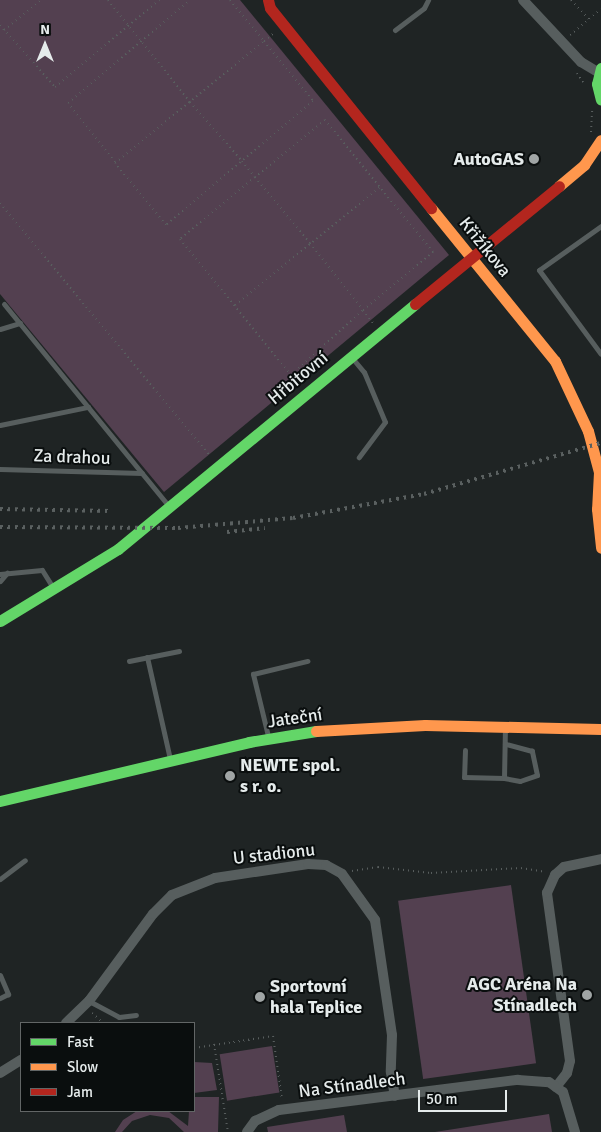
<!DOCTYPE html>
<html>
<head>
<meta charset="utf-8">
<style>
  body { margin:0 }
  #map { position:relative; width:601px; height:1132px; overflow:hidden; background:#1f2424; font-family:Signika,sans-serif }
  div>[style] { position:absolute }
  .green>* { inset:0; background:#534050; transform-origin:0 0 }
  .path>* { height:2px; margin-top:-1px; transform-origin:0; background:repeating-linear-gradient(90deg,#585e5e 0 1px,transparent 0 5px) }
  .lane>* { height:5px; margin:-2.5px; padding:0 2.5px; transform-origin:2.5px; border-radius:2.5px; background:#575e5e }
  .street>* { height:10px; margin:-5px; padding:0 5px; transform-origin:5px; border-radius:5px; background:#575e5e }
  .fast>* { height:11px; margin:-5.5px; padding:0 5.5px; transform-origin:5.5px; border-radius:5.5px; background:#63d668 }
  .slow>* { height:11px; margin:-5.5px; padding:0 5.5px; transform-origin:5.5px; border-radius:5.5px; background:#ff974d }
  .jam>* { height:11px; margin:-5.5px; padding:0 5.5px; transform-origin:5.5px; border-radius:5.5px; background:#b3261e }
  .rail>* { height:4px; margin-top:-2px; transform-origin:0; background:repeating-linear-gradient(90deg,#5a6060 0 2.5px,transparent 0 7.5px) }
  .dots>* { width:14px; height:14px; translate:-50% -50%; box-sizing:border-box; border:2px solid #0a0e0e; border-radius:50% }
  span { translate:-50% -50%; white-space:nowrap; text-align:center; line-height:1.15; -webkit-text-stroke:4px #0a0e0e; paint-order:stroke }
  .poi-label { font-size:18px; color:#e5ebeb; font-weight:700 }
  .right { translate:-100% -50%; text-align:right }
  .left { translate:0 -50%; text-align:left }
  .street-label { font-size:18px; color:#e5ebeb }
  .legend { position:absolute; left:20px; top:1022px; width:175px; height:90px; box-sizing:border-box; background:#0a0e0e; border:1px solid #626666; margin:0; padding:6px 9px; list-style:none; font-size:15px; color:#e5ebeb }
  .legend li { display:flex; align-items:center; gap:10px; height:25px }
  .legend b { width:25px; border:1px solid #626666 }
  .north { position:absolute; left:20px; top:20px; width:50px; height:50px; -webkit-text-stroke:4px #0a0e0e; paint-order:stroke; rotate:0deg; font-size:14px; font-weight:700; line-height:20px; text-align:center; color:#e5ebeb }
  .north::after { content:''; display:block; margin:auto; width:18px; height:22px; background:#e5ebeb; clip-path:polygon(50% 0,100% 100%,50% 72%,0 100%) }
  .scale { position:absolute; left:418px; top:1090px; width:89px; height:22px; box-sizing:border-box; border:2px solid #e5ebeb; border-top:0; padding-left:6px; font-size:15px; line-height:18px; white-space:nowrap; color:#e5ebeb; -webkit-text-stroke:4px #0a0e0e; paint-order:stroke }
</style>
</head>
<body>
<div id="map">
  <div class="green">
    <div style="clip-path:polygon(0 0,240px 0,449px 255px,164px 492px,0 294px)"></div>
    <div style="left:511px;top:885px;width:180px;height:114px;rotate:82deg"></div>
    <div style="left:272px;top:1046px;width:47px;height:53px;rotate:81deg"></div>
    <div style="clip-path:polygon(194px 1062px,212px 1063px,217px 1090px,194px 1093px)"></div>
    <div style="clip-path:polygon(194px 1097px,219px 1097px,218px 1132px,184px 1132px,169px 1118px,150px 1115px,132px 1121px,122px 1132px,115px 1132px,123px 1120px,137px 1111px,168px 1111px,188px 1126px,189px 1111px,194px 1111px)"></div>
    <div style="clip-path:polygon(549px 1114px,552px 1132px,435px 1132px)"></div>
    <div style="clip-path:polygon(344px 1115px,347px 1132px,268px 1132px,267px 1127px)"></div>
  </div>
  <div class="path">
    <div style="left:108px;top:0;width:131px;rotate:51.2deg"></div>
    <div style="left:190px;top:102px;width:79px;rotate:48.6deg"></div>
    <div style="left:242px;top:161px;width:21px;rotate:51deg"></div>
    <div style="left:255px;top:177px;width:86px;rotate:50.2deg"></div>
    <div style="left:310px;top:243px;width:85px;rotate:51.7deg"></div>
    <div style="left:363px;top:310px;width:91px;rotate:-39.6deg"></div>
    <div style="left:433px;top:252px;width:171px;rotate:-129.3deg"></div>
    <div style="left:325px;top:120px;width:90px;rotate:140.8deg"></div>
    <div style="left:255px;top:177px;width:97px;rotate:140.4deg"></div>
    <div style="left:180px;top:239px;width:176px;rotate:50.8deg"></div>
    <div style="left:291px;top:375px;width:97px;rotate:-42.1deg"></div>
    <div style="left:363px;top:310px;width:16px;rotate:52deg"></div>
    <div style="left:230px;top:0;width:53px;rotate:50.3deg"></div>
    <div style="left:264px;top:41px;width:13px;rotate:-39deg"></div>
    <div style="left:571px;top:0;width:26px;rotate:47deg"></div>
    <div style="left:0;top:25px;width:83px;rotate:48.4deg"></div>
    <div style="left:55px;top:87px;width:136px;rotate:-39.9deg"></div>
    <div style="left:4px;top:30px;width:48px;rotate:-39deg"></div>
    <div style="left:570px;top:35px;width:40px;rotate:-40deg"></div>
    <div style="left:264px;top:41px;width:77px;rotate:50.8deg"></div>
    <div style="left:313px;top:101px;width:192px;rotate:139.9deg"></div>
    <div style="left:166px;top:225px;width:80px;rotate:-129.4deg"></div>
    <div style="left:115px;top:163px;width:193px;rotate:-39.3deg"></div>
    <div style="left:577px;top:73px;width:11px;rotate:56deg"></div>
    <div style="left:591px;top:132px;width:22px;rotate:-87deg"></div>
    <div style="left:115px;top:162px;width:75px;rotate:-128.5deg"></div>
    <div style="left:68px;top:103px;width:160px;rotate:-40.2deg"></div>
    <div style="left:0;top:203px;width:327px;rotate:50.3deg"></div>
    <div style="left:235px;top:305px;width:187px;rotate:-39.1deg"></div>
    <div style="left:352px;top:871px;width:26px;rotate:-9deg"></div>
    <div style="left:378px;top:867px;width:53px;rotate:6.5deg"></div>
    <div style="left:431px;top:873px;width:90px;rotate:-3.2deg"></div>
    <div style="left:521px;top:868px;width:24px;rotate:9deg"></div>
    <div style="left:92px;top:1013px;width:15px;rotate:42deg"></div>
    <div style="left:214px;top:1044px;width:89px;rotate:81deg"></div>
    <div style="left:194px;top:1048px;width:80px;rotate:-8.6deg"></div>
    <div style="left:273px;top:1036px;width:64px;rotate:81.9deg"></div>
  </div>
  <div class="lane">
    <div style="left:395px;top:30px;width:36px;rotate:-37deg"></div>
    <div style="left:424px;top:8px;width:9px;rotate:-63deg"></div>
    <div style="left:601px;top:226px;width:76px;rotate:144.6deg"></div>
    <div style="left:539px;top:270px;width:104px;rotate:53.6deg"></div>
    <div style="left:4px;top:304px;width:259px;rotate:50.8deg"></div>
    <div style="left:0;top:329px;width:21px;rotate:-17deg"></div>
    <div style="left:353px;top:359px;width:17px;rotate:50deg"></div>
    <div style="left:364px;top:372px;width:54px;rotate:67.2deg"></div>
    <div style="left:385px;top:422px;width:44px;rotate:126.6deg"></div>
    <div style="left:0;top:425px;width:90px;rotate:-11.6deg"></div>
    <div style="left:0;top:469px;width:142px;rotate:1.6deg"></div>
    <div style="left:0;top:574px;width:42px;rotate:-5.4deg"></div>
    <div style="left:42px;top:570px;width:19px;rotate:58deg"></div>
    <div style="left:0;top:581px;width:11px;rotate:-49deg"></div>
    <div style="left:147px;top:657px;width:105px;rotate:77.3deg"></div>
    <div style="left:129px;top:661px;width:51px;rotate:-11.3deg"></div>
    <div style="left:268px;top:736px;width:64px;rotate:-103.6deg"></div>
    <div style="left:253px;top:674px;width:56px;rotate:-13.5deg"></div>
    <div style="left:465px;top:750px;width:27px;rotate:92deg"></div>
    <div style="left:464px;top:777px;width:40px;rotate:1.4deg"></div>
    <div style="left:504px;top:778px;width:50px;rotate:-88.9deg"></div>
    <div style="left:504px;top:778px;width:16px;rotate:11deg"></div>
    <div style="left:520px;top:781px;width:18px;rotate:-19deg"></div>
    <div style="left:537px;top:775px;width:25px;rotate:-102deg"></div>
    <div style="left:532px;top:751px;width:28px;rotate:-165deg"></div>
    <div style="left:0;top:879px;width:31px;rotate:-37deg"></div>
    <div style="left:0;top:975px;width:21px;rotate:67deg"></div>
    <div style="left:8px;top:994px;width:9px;rotate:153deg"></div>
    <div style="left:89px;top:1001px;width:34px;rotate:28deg"></div>
    <div style="left:119px;top:1017px;width:17px;rotate:-7deg"></div>
  </div>
  <div class="street">
    <div style="left:523px;top:0;width:85px;rotate:46.9deg"></div>
    <div style="left:581px;top:62px;width:21px;rotate:31deg"></div>
    <div style="left:66px;top:1023px;width:32px;rotate:-44deg"></div>
    <div style="left:89px;top:1001px;width:108px;rotate:-53.7deg"></div>
    <div style="left:153px;top:914px;width:27px;rotate:-45deg"></div>
    <div style="left:172px;top:895px;width:46px;rotate:-21.6deg"></div>
    <div style="left:215px;top:878px;width:94px;rotate:-8.6deg"></div>
    <div style="left:308px;top:864px;width:18px;rotate:3deg"></div>
    <div style="left:326px;top:865px;width:18px;rotate:29deg"></div>
    <div style="left:342px;top:874px;width:57px;rotate:54.3deg"></div>
    <div style="left:375px;top:920px;width:116px;rotate:81.6deg"></div>
    <div style="left:392px;top:1035px;width:37px;rotate:92deg"></div>
    <div style="left:391px;top:1072px;width:24px;rotate:81deg"></div>
    <div style="left:0;top:1073px;width:25px;rotate:-32deg"></div>
    <div style="left:556px;top:1087px;width:18px;rotate:-52deg"></div>
    <div style="left:567px;top:1073px;width:12px;rotate:-76deg"></div>
    <div style="left:570px;top:1061px;width:170px;rotate:-97.8deg"></div>
    <div style="left:547px;top:893px;width:20px;rotate:-66deg"></div>
    <div style="left:555px;top:875px;width:12px;rotate:-42deg"></div>
    <div style="left:564px;top:867px;width:38px;rotate:-12deg"></div>
    <div style="left:247px;top:1132px;width:14px;rotate:-54deg"></div>
    <div style="left:255px;top:1121px;width:26px;rotate:-25deg"></div>
    <div style="left:279px;top:1110px;width:241px;rotate:-7.2deg"></div>
    <div style="left:518px;top:1080px;width:31px;rotate:4deg"></div>
    <div style="left:549px;top:1082px;width:17px;rotate:36deg"></div>
    <div style="left:563px;top:1092px;width:42px;rotate:73.3deg"></div>
  </div>
  <div class="fast">
    <div style="left:601px;top:68px;width:16px;rotate:104deg"></div>
    <div style="left:597px;top:84px;width:16px;rotate:76deg"></div>
    <div style="left:0;top:621px;width:138px;rotate:-31.4deg"></div>
    <div style="left:118px;top:549px;width:385px;rotate:-39.5deg"></div>
    <div style="left:0;top:801px;width:256px;rotate:-13.3deg"></div>
    <div style="left:249px;top:742px;width:68px;rotate:-9.3deg"></div>
  </div>
  <div class="slow">
    <div style="left:559px;top:186px;width:33px;rotate:-40deg"></div>
    <div style="left:584px;top:165px;width:30px;rotate:-56deg"></div>
    <div style="left:431px;top:208px;width:197px;rotate:51deg"></div>
    <div style="left:555px;top:361px;width:77px;rotate:64.8deg"></div>
    <div style="left:588px;top:431px;width:42px;rotate:75deg"></div>
    <div style="left:599px;top:472px;width:37px;rotate:93deg"></div>
    <div style="left:597px;top:509px;width:39px;rotate:84deg"></div>
    <div style="left:316px;top:731px;width:109px;rotate:-3.2deg"></div>
    <div style="left:425px;top:725px;width:176px;rotate:1.3deg"></div>
  </div>
  <div class="jam">
    <div style="left:268px;top:0;width:8px;rotate:76deg"></div>
    <div style="left:270px;top:8px;width:257px;rotate:51.2deg"></div>
    <div style="left:415px;top:304px;width:186px;rotate:-39.3deg"></div>
  </div>
  <div class="rail">
    <div style="left:0;top:509px;width:111px;rotate:1deg"></div>
    <div style="left:0;top:527px;width:178px;rotate:0.3deg"></div>
    <div style="left:178px;top:528px;width:115px;rotate:-5deg"></div>
    <div style="left:293px;top:518px;width:133px;rotate:-10.4deg"></div>
    <div style="left:424px;top:494px;width:184px;rotate:-16.1deg"></div>
    <div style="left:227px;top:532px;width:38px;rotate:-6deg"></div>
  </div>
  <div class="dots">
    <div style="left:534px;top:159px;background:#a0a5a5"></div>
    <div style="left:230px;top:776px;background:#a0a5a5"></div>
    <div style="left:587px;top:995px;background:#a0a5a5"></div>
    <div style="left:260px;top:997px;background:#a0a5a5"></div>
  </div>
  <div class="poi-label">
    <span class="right" style="left:524px;top:159px">AutoGAS</span>
    <span class="left" style="left:240px;top:776px">NEWTE spol.<br>s r. o.</span>
    <span class="right" style="left:577px;top:995px">AGC Aréna Na<br>Stínadlech</span>
    <span class="left" style="left:270px;top:997px">Sportovní<br>hala Teplice</span>
  </div>
  <div class="street-label">
    <span style="left:485px;top:247px;rotate:51deg">Křižíkova</span>
    <span style="left:298px;top:378px;rotate:-40deg">Hřbitovní</span>
    <span style="left:72px;top:457px;rotate:2deg">Za drahou</span>
    <span style="left:295px;top:718px;rotate:-8deg">Jateční</span>
    <span style="left:274px;top:854px;rotate:-6deg">U stadionu</span>
    <span style="left:352px;top:1085px;rotate:-7deg">Na Stínadlech</span>
  </div>
  <ul class="legend">
  <li><b style="height:6px;background:#63d668"></b>Fast</li>
  <li><b style="height:6px;background:#ff974d"></b>Slow</li>
  <li><b style="height:6px;background:#b3261e"></b>Jam</li>
  </ul>
  <div class="north">N</div>
  <div class="scale">50 m</div>
</div>
</body>
</html>
